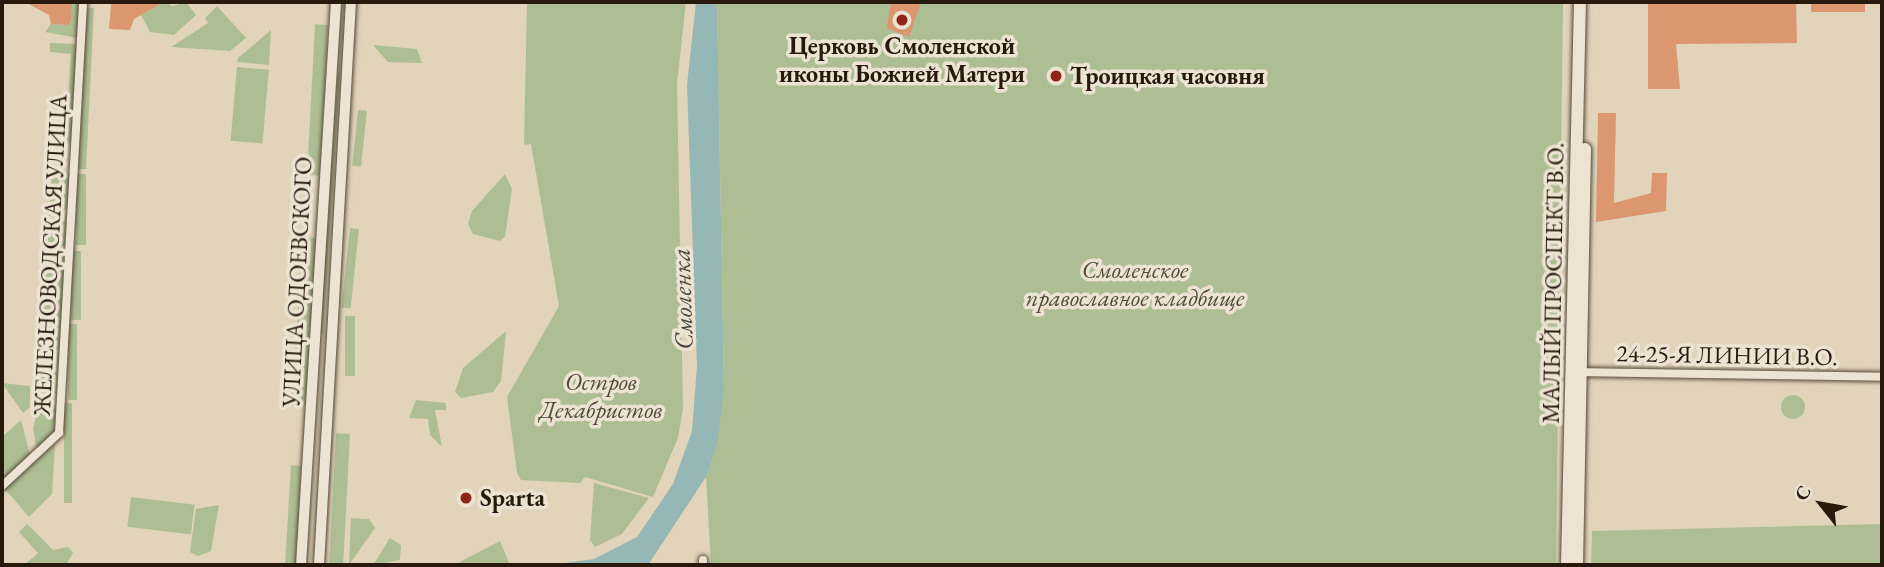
<!DOCTYPE html>
<html>
<head>
<meta charset="utf-8">
<style>
  body { margin:0 }
  #map { position:relative; width:1884px; height:567px; overflow:hidden; background:#e1d4bb; font-family:"EB Garamond",serif }
  div>[style] { position:absolute }
  .green>* { inset:0; background:#aebe94; transform-origin:0 0 }
  .round { border-radius:50% }
  .water>* { inset:0; background:#95b7b5 }
  .building>* { inset:0; background:#dc9670; transform-origin:0 0 }
  .roads { filter:drop-shadow(0 0 2px #564838) drop-shadow(0 0 2px #564838) }
  .minor>* { height:8px; margin:-4px; padding:0 4px; transform-origin:4px; border-radius:4px; background:#ece3d3 }
  .tertiary>* { height:10px; margin:-5px; padding:0 5px; transform-origin:5px; border-radius:5px; background:#ece3d3 }
  .secondary>* { height:12px; margin:-6px; padding:0 6px; transform-origin:6px; border-radius:6px; background:#ece3d3 }
  .dots>* { width:19px; height:19px; translate:-50% -50%; box-sizing:border-box; border:4px solid #ece3d3; border-radius:50% }
  span { translate:-50% -50%; white-space:nowrap; text-align:center; line-height:1.15; -webkit-text-stroke:7px #ece3d3; paint-order:stroke }
  .poi-label { font-size:24px; color:#271a0c; font-weight:700 }
  .left { translate:0 -50%; text-align:left }
  .street-label { font-size:24px; color:#271a0c }
  .park-label { font-size:24px; color:#504b35; font-style:italic }
  .water-label { font-size:26px; color:#48493f; font-style:italic }
  .frame { position:absolute; inset:0; border:4px solid #271a0c; pointer-events:none }
  .north { position:absolute; left:1786px; top:469px; width:70px; height:70px; -webkit-text-stroke:5px #ece3d3; paint-order:stroke; rotate:301deg; font-size:19px; font-weight:700; line-height:28px; text-align:center; color:#271a0c }
  .north::after { content:''; display:block; margin:auto; width:24px; height:32px; background:#271a0c; clip-path:polygon(50% 0,100% 100%,50% 72%,0 100%) }
</style>
</head>
<body>
<div id="map">
  <div class="green">
    <div style="clip-path:polygon(72px 2px,80px 3px,78px 38px,45px 32px,51px 24px,68px 25px)"></div>
    <div style="clip-path:polygon(164px 2px,173px 6px,186px 2px,196px 15px,174px 35px,150px 32px,141px 15px)"></div>
    <div style="clip-path:polygon(527px 2px,686px 2px,677px 84px,683px 409px,678px 438px,653px 497px,585px 477px,580px 483px,521px 480px,517px 473px,507px 397px,559px 306px,531px 144px,524px 145px)"></div>
    <div style="clip-path:polygon(717px 2px,1563px 2px,1556px 565px,711px 565px,706px 477px,724px 391px)"></div>
    <div style="clip-path:polygon(217px 6px,246px 38px,230px 51px,171px 47px,208px 23px,205px 18px)"></div>
    <div style="clip-path:polygon(86px 8px,94px 8px,86px 169px,76px 169px)"></div>
    <div style="left:328px;top:25px;width:151px;height:13px;rotate:93deg"></div>
    <div style="clip-path:polygon(271px 30px,269px 65px,237px 62px,238px 58px)"></div>
    <div style="clip-path:polygon(50px 43px,77px 44px,71px 141px,50px 162px,51px 143px,65px 143px,71px 54px,50px 52px)"></div>
    <div style="clip-path:polygon(373px 45px,417px 49px,422px 63px,388px 62px)"></div>
    <div style="left:237px;top:67px;width:32px;height:74px;rotate:5deg"></div>
    <div style="clip-path:polygon(338px 72px,340px 74px,323px 335px,320px 332px)"></div>
    <div style="left:358px;top:110px;width:9px;height:56px;rotate:6deg"></div>
    <div style="clip-path:polygon(52px 172px,70px 173px,68px 208px,49px 216px)"></div>
    <div style="left:76px;top:174px;width:10px;height:71px"></div>
    <div style="clip-path:polygon(505px 174px,512px 189px,505px 237px,500px 241px,473px 234px,468px 224px,472px 211px)"></div>
    <div style="clip-path:polygon(62px 220px,68px 222px,67px 246px,47px 246px,49px 224px)"></div>
    <div style="left:350px;top:228px;width:9px;height:80px;rotate:6deg"></div>
    <div style="left:303px;top:237px;width:14px;height:169px;rotate:4deg"></div>
    <div style="clip-path:polygon(47px 251px,66px 252px,58px 394px,42px 393px,38px 385px)"></div>
    <div style="left:71px;top:251px;width:10px;height:69px"></div>
    <div style="left:345px;top:316px;width:10px;height:60px"></div>
    <div style="left:68px;top:324px;width:9px;height:76px"></div>
    <div style="clip-path:polygon(506px 331px,501px 381px,493px 392px,461px 398px,455px 392px,463px 368px)"></div>
    <div style="clip-path:polygon(2px 383px,30px 386px,30px 407px,23px 413px)"></div>
    <div class="round" style="left:1781px;top:395px;width:24px;height:24px"></div>
    <div style="clip-path:polygon(416px 400px,446px 403px,446px 410px,435px 410px,442px 447px,430px 435px,428px 419px,409px 418px)"></div>
    <div style="clip-path:polygon(39px 403px,57px 405px,56px 429px,37px 449px,33px 429px)"></div>
    <div style="left:64px;top:403px;width:8px;height:100px"></div>
    <div style="clip-path:polygon(21px 420px,30px 455px,2px 481px,2px 437px)"></div>
    <div style="left:350px;top:434px;width:131px;height:14px;rotate:93deg"></div>
    <div style="clip-path:polygon(55px 444px,52px 494px,29px 517px,5px 489px)"></div>
    <div style="clip-path:polygon(291px 465px,301px 466px,297px 565px,285px 565px)"></div>
    <div style="clip-path:polygon(594px 483px,649px 498px,622px 534px,595px 547px,590px 540px)"></div>
    <div style="left:131px;top:497px;width:64px;height:30px;rotate:7deg"></div>
    <div style="clip-path:polygon(219px 505px,211px 551px,198px 556px,190px 552px,196px 509px)"></div>
    <div style="clip-path:polygon(351px 518px,369px 519px,375px 528px,349px 565px)"></div>
    <div style="clip-path:polygon(27px 524px,53px 550px,68px 547px,73px 553px,66px 565px,24px 565px,38px 553px,19px 532px)"></div>
    <div style="clip-path:polygon(1882px 524px,1882px 565px,1591px 565px,1592px 531px)"></div>
    <div style="clip-path:polygon(390px 538px,401px 545px,400px 560px,373px 565px)"></div>
    <div style="clip-path:polygon(500px 541px,510px 565px,454px 565px)"></div>
  </div>
  <div class="water">
    <div style="clip-path:polygon(696px 2px,717px 2px,724px 391px,717px 443px,706px 477px,648px 565px,550px 565px,594px 559px,637px 537px,673px 484px,692px 431px,697px 366px,687px 85px)"></div>
  </div>
  <div class="building">
    <div style="clip-path:polygon(25px 2px,72px 2px,71px 20px,68px 25px,51px 24px,49px 15px)"></div>
    <div style="clip-path:polygon(164px 2px,134px 19px,130px 30px,109px 29px,111px 4px)"></div>
    <div style="clip-path:polygon(891px 2px,921px 2px,909px 37px,887px 28px)"></div>
    <div style="clip-path:polygon(1648px 2px,1796px 2px,1797px 43px,1676px 44px,1680px 89px,1648px 89px)"></div>
    <div style="left:1811px;top:2px;width:54px;height:10px"></div>
    <div style="clip-path:polygon(1598px 113px,1616px 113px,1614px 203px,1651px 193px,1652px 173px,1667px 173px,1666px 211px,1596px 222px)"></div>
  </div>
  <div class="roads">
    <div class="minor">
      <div style="left:1577px;top:372px;width:305px;rotate:0.9deg"></div>
      <div style="left:2px;top:486px;width:78px;rotate:-42.9deg"></div>
      <div style="left:59px;top:433px;width:432px;rotate:-86.8deg"></div>
      <div style="left:703px;top:560px;width:5px;rotate:90deg"></div>
    </div>
    <div class="tertiary">
      <div style="left:301px;top:565px;width:564px;rotate:-86.44deg"></div>
      <div style="left:319px;top:565px;width:564px;rotate:-86.75deg"></div>
    </div>
    <div class="secondary">
      <div style="left:1567px;top:565px;width:563px;rotate:-88.68deg"></div>
      <div style="left:1577px;top:565px;width:416px;rotate:-88.9deg"></div>
    </div>
  </div>
  <div class="dots">
    <div style="left:902px;top:20px;background:#8f2418"></div>
    <div style="left:1056px;top:76px;background:#8f2418"></div>
    <div style="left:466px;top:498px;background:#8f2418"></div>
  </div>
  <div class="poi-label">
    <span style="left:902px;top:60px">Церковь Смоленской<br>иконы Божией Матери</span>
    <span class="left" style="left:1070px;top:76px">Троицкая часовня</span>
    <span class="left" style="left:480px;top:498px">Sparta</span>
  </div>
  <div class="street-label">
    <span style="left:50px;top:255px;rotate:-87deg">ЖЕЛЕЗНОВОДСКАЯ УЛИЦА</span>
    <span style="left:297px;top:282px;rotate:-87deg">УЛИЦА ОДОЕВСКОГО</span>
    <span style="left:1553px;top:283px;rotate:-89deg">МАЛЫЙ ПРОСПЕКТ В.О.</span>
    <span style="left:1727px;top:355px;rotate:1deg">24-25-Я ЛИНИИ В.О.</span>
  </div>
  <div class="park-label">
    <span style="left:1135px;top:284px">Смоленское<br>православное кладбище</span>
    <span style="left:601px;top:396px">Остров<br>Декабристов</span>
  </div>
  <div class="water-label">
    <span style="left:683px;top:299px;rotate:-92deg">Смоленка</span>
  </div>
  <div class="frame"></div>
  <div class="north">С</div>
</div>
</body>
</html>
